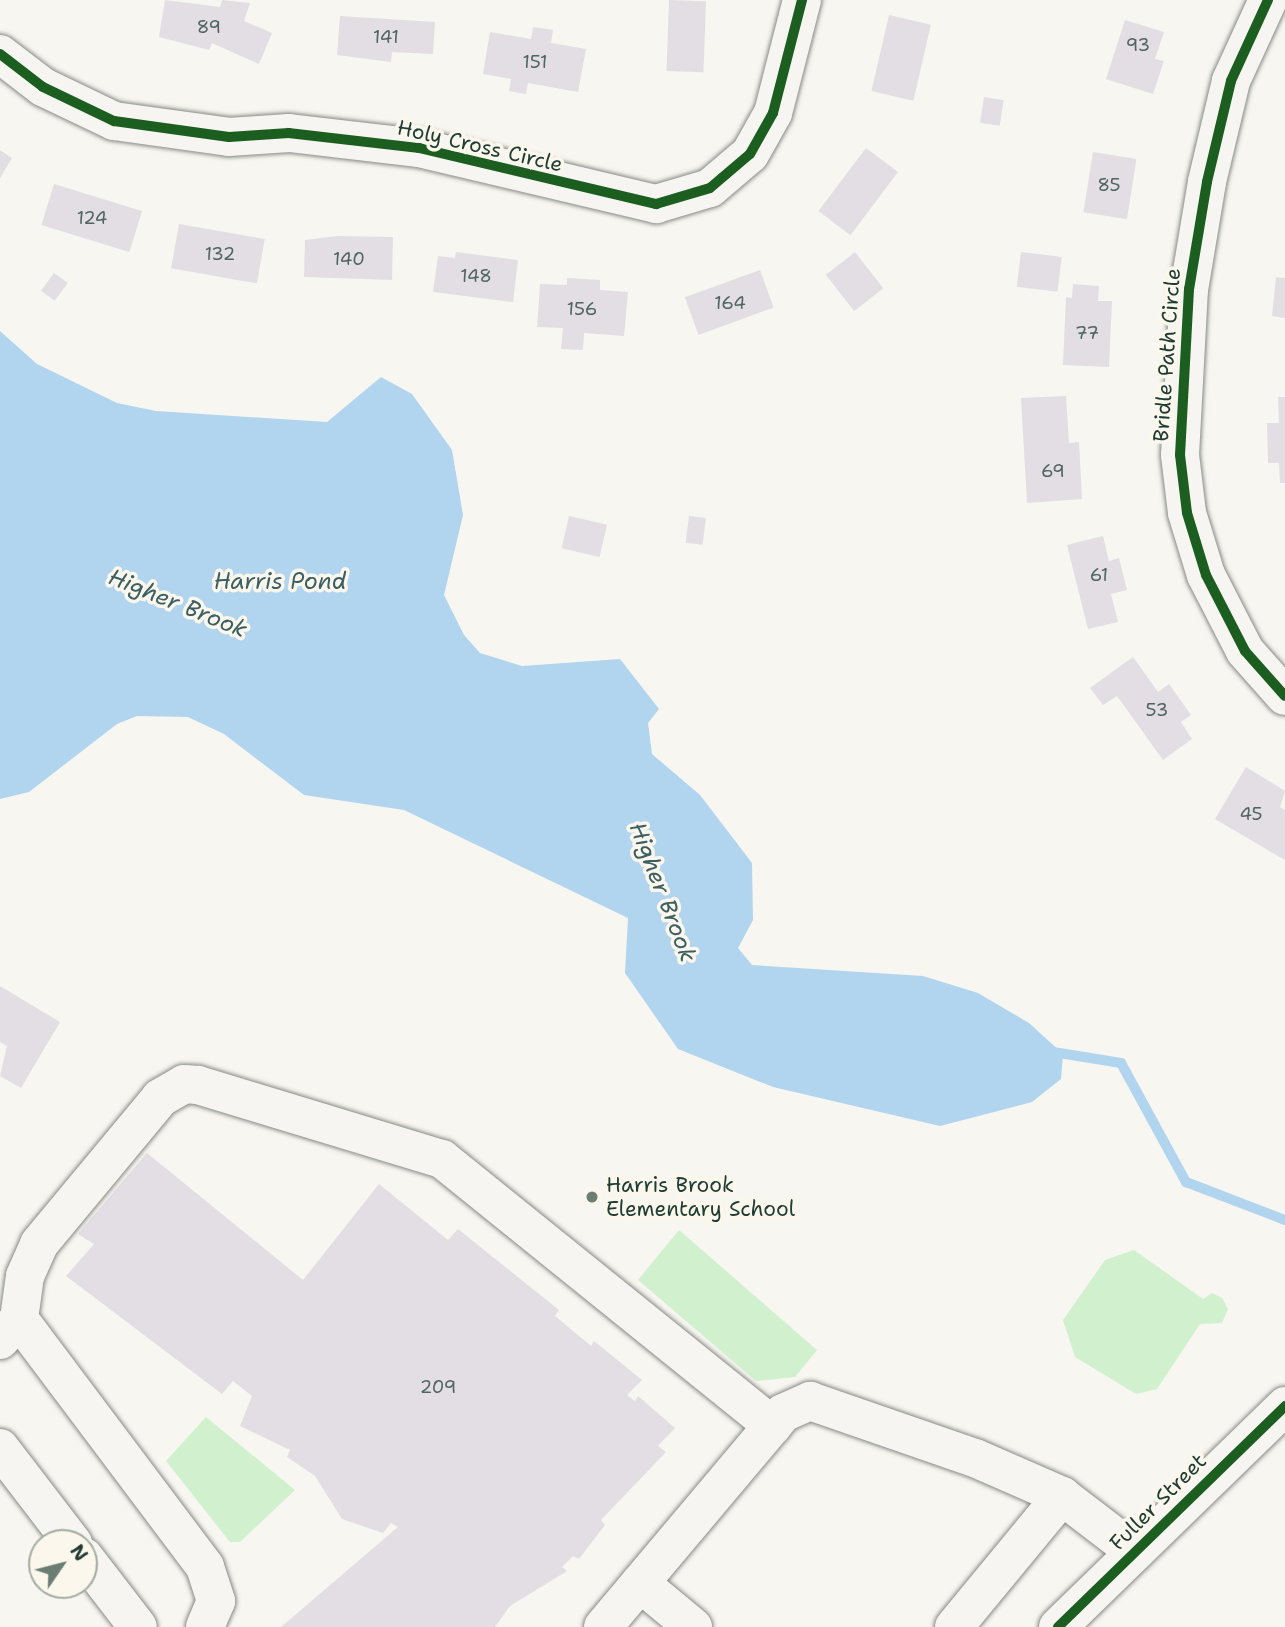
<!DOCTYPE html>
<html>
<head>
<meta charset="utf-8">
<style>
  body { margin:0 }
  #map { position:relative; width:1285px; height:1627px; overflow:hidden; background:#f8f6f0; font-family:"Shantell Sans",sans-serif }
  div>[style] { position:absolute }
  .green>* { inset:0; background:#d0f0ce }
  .water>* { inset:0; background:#b1d4ef }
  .stream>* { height:10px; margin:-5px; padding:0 5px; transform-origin:5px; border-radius:5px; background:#b1d4ef }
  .building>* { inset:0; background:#e2dee4; transform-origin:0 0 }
  .roads { filter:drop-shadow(0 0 2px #868b86) drop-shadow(0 0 2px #868b86) }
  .minor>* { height:38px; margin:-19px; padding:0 19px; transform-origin:19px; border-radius:19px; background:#f6f5f1 }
  .cycleway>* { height:10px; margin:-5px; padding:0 5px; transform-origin:5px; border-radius:5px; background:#1b5e20 }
  .dots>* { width:19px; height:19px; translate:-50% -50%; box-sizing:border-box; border:4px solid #fbf7ec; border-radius:50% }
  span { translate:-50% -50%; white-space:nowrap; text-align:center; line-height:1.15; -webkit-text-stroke:7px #fbf7ec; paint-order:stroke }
  .number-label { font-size:18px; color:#506560 }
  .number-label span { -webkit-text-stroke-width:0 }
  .street-label { font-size:21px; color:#1f3d34 }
  .poi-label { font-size:21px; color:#1f3d34 }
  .left { translate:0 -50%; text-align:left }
  .water-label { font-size:23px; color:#3c5f63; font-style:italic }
  .north { position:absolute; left:28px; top:1529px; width:70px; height:70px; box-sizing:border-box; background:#fbf7ec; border:2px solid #a3ada2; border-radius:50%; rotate:55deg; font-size:19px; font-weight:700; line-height:28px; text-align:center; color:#1f3d34 }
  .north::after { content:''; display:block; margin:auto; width:24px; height:32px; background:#6b7e76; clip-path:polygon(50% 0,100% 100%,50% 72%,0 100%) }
</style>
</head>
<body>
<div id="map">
  <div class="green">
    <div style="clip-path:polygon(679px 1230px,817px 1350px,795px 1377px,756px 1381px,638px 1280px)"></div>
    <div style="clip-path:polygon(1134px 1250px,1203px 1299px,1212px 1293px,1222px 1298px,1228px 1309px,1222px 1323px,1200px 1324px,1157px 1389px,1136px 1394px,1075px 1357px,1063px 1320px,1105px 1260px)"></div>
    <div style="clip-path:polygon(206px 1417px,295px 1490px,240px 1542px,230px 1542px,166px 1461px)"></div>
  </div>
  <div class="water">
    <div style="clip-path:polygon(0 331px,37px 364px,117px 403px,156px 411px,327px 422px,381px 377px,412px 394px,452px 450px,463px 515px,444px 595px,464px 635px,480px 653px,522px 666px,620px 659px,659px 709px,648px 723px,652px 754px,700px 795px,752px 863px,753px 920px,738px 948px,752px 965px,923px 976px,978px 993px,1029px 1023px,1063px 1054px,1061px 1079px,1032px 1102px,940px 1126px,773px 1087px,678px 1049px,625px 973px,628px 918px,404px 810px,304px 795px,224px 734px,188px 717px,137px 716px,117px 724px,29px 792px,0 799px)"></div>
  </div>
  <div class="stream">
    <div style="left:1053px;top:1052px;width:69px;rotate:9.2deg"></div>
    <div style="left:1121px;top:1063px;width:136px;rotate:61.4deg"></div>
    <div style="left:1186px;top:1182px;width:106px;rotate:21deg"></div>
  </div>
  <div class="building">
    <div style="clip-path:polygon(165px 0,220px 7px,222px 0,250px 3px,244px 21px,272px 33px,259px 64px,212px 43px,209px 50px,159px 37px)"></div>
    <div style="left:669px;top:0;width:37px;height:71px;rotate:2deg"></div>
    <div style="left:889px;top:15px;width:43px;height:78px;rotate:13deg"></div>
    <div style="clip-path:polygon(340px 16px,435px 22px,433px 54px,392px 52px,391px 62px,337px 55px)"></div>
    <div style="clip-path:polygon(1125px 20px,1164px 32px,1155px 59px,1164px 61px,1153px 94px,1106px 79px)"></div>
    <div style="clip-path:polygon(533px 27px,553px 30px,551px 43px,586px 49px,578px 92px,528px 83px,526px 94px,509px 91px,511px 79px,483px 74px,490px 32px,531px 39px)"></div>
    <div style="left:984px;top:97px;width:20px;height:26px;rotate:9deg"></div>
    <div style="left:866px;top:148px;width:40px;height:79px;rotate:37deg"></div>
    <div style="clip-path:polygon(0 150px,12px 158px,0 178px)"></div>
    <div style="left:1093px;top:152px;width:44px;height:61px;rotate:9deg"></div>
    <div style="left:54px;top:184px;width:92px;height:43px;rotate:17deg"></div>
    <div style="left:179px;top:224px;width:87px;height:45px;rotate:10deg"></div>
    <div style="clip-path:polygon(337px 236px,393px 237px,392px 280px,304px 277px,305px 240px)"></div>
    <div style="clip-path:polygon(456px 252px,518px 260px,513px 302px,433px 292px,438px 256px,455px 258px)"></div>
    <div style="left:855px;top:252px;width:46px;height:37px;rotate:52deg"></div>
    <div style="left:1021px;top:252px;width:41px;height:35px;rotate:7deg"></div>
    <div style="left:760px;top:270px;width:40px;height:80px;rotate:70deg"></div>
    <div style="left:54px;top:273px;width:17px;height:22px;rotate:36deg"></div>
    <div style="clip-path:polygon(1276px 277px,1285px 278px,1285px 318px,1272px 316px)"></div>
    <div style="clip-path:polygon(567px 278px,600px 280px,600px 290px,628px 292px,624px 336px,584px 333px,583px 350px,561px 349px,563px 328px,537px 327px,540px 284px,567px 285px)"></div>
    <div style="clip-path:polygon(1073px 284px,1099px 286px,1098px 301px,1112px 301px,1109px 367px,1063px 365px,1066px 297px,1072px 298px)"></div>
    <div style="clip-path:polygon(1066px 396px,1069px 443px,1079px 442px,1082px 499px,1027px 503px,1021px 398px)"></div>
    <div style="clip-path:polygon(1278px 397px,1285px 397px,1285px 483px,1280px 483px,1279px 463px,1268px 463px,1267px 423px,1279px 423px)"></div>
    <div style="left:569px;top:516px;width:39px;height:33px;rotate:13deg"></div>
    <div style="left:689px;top:516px;width:17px;height:27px;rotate:7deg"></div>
    <div style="clip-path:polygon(1103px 536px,1109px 561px,1119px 558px,1127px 590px,1111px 594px,1118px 622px,1088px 629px,1067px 545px)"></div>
    <div style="clip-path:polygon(1133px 657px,1158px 692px,1169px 684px,1191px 715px,1181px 722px,1192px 739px,1163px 760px,1117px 696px,1103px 705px,1090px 688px)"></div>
    <div style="clip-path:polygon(1246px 767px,1285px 791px,1280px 807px,1285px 810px,1285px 860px,1215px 819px)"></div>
    <div style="clip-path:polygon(0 986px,60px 1022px,21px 1088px,0 1076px,7px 1046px,0 1042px)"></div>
    <div style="clip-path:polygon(147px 1153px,303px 1280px,379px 1184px,448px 1240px,458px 1229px,559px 1310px,555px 1316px,591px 1346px,594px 1341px,642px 1380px,627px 1395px,635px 1401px,638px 1396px,675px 1428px,658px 1446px,666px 1452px,601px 1520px,605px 1525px,579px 1559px,573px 1556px,562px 1567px,567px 1571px,510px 1606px,495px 1627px,281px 1627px,398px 1527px,391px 1523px,383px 1533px,342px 1519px,315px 1476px,287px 1457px,290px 1450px,240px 1426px,252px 1396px,233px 1381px,222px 1394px,66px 1276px,94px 1244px,78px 1234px)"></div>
  </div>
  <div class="roads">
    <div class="minor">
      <div style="left:1268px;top:0;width:89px;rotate:114.6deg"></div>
      <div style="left:1231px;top:81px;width:104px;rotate:103.4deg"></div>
      <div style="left:1207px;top:182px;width:109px;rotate:99.5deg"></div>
      <div style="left:1189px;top:289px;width:166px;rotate:93.1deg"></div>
      <div style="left:1180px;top:455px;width:58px;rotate:83.1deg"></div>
      <div style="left:1187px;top:513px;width:65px;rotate:73deg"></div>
      <div style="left:1206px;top:575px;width:85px;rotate:62.8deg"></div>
      <div style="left:1245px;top:651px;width:60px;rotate:48.4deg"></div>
      <div style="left:0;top:54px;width:54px;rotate:37.5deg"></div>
      <div style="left:43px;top:87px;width:79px;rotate:25.6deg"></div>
      <div style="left:114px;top:121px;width:116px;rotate:7.9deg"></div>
      <div style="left:229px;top:137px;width:60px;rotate:-3.8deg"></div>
      <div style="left:289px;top:133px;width:131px;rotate:6.6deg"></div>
      <div style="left:419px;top:148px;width:244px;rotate:13.3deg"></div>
      <div style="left:656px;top:204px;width:56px;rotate:-16.5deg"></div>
      <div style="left:710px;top:188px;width:52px;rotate:-40.4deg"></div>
      <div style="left:750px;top:154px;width:47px;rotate:-60.7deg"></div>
      <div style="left:773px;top:113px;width:117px;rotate:-75.6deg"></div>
      <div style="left:19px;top:1319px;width:310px;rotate:53.1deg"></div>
      <div style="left:205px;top:1567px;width:36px;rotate:72deg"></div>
      <div style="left:216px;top:1601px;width:28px;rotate:113deg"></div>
      <div style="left:0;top:1340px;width:28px;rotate:-48deg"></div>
      <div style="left:19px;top:1319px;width:43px;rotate:-82.1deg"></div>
      <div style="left:25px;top:1276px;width:35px;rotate:-66deg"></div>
      <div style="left:39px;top:1244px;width:190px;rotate:-50.3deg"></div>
      <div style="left:160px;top:1098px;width:28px;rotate:-30deg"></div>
      <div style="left:184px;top:1084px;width:14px;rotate:4deg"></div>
      <div style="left:198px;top:1085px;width:255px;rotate:16.9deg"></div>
      <div style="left:442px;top:1159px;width:425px;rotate:38.9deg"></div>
      <div style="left:0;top:1448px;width:120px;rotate:52.5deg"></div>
      <div style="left:84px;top:1557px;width:88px;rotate:52.4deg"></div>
      <div style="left:640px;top:1583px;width:69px;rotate:39.7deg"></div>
      <div style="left:603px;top:1627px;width:280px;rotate:-49.9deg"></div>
      <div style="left:783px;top:1413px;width:30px;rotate:-24deg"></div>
      <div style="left:810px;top:1401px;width:175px;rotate:19.1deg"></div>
      <div style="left:975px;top:1458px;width:95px;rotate:23.6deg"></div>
      <div style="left:1062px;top:1496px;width:92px;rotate:37.5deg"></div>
      <div style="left:954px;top:1627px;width:170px;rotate:-50.5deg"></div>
      <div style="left:1058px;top:1627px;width:317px;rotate:-44.2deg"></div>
    </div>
  </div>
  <div class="cycleway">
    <div style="left:1268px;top:0;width:89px;rotate:114.6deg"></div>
    <div style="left:1231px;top:81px;width:104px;rotate:103.4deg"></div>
    <div style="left:1207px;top:182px;width:109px;rotate:99.5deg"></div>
    <div style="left:1189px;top:289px;width:166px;rotate:93.1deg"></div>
    <div style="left:1180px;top:455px;width:58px;rotate:83.1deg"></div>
    <div style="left:1187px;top:513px;width:65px;rotate:73deg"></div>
    <div style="left:1206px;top:575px;width:85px;rotate:62.8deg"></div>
    <div style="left:1245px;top:651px;width:60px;rotate:48.4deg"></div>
    <div style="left:0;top:54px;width:54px;rotate:37.5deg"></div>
    <div style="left:43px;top:87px;width:79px;rotate:25.6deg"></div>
    <div style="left:114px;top:121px;width:116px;rotate:7.9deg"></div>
    <div style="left:229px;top:137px;width:60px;rotate:-3.8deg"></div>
    <div style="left:289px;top:133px;width:131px;rotate:6.6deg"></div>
    <div style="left:419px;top:148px;width:244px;rotate:13.3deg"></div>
    <div style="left:656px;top:204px;width:56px;rotate:-16.5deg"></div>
    <div style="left:710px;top:188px;width:52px;rotate:-40.4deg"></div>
    <div style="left:750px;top:154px;width:47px;rotate:-60.7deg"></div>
    <div style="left:773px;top:113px;width:117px;rotate:-75.6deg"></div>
    <div style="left:1058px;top:1627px;width:317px;rotate:-44.2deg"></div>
  </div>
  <div class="dots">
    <div style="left:592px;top:1197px;background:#6b7e76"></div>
  </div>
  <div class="number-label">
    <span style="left:209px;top:27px">89</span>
    <span style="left:386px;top:37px">141</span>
    <span style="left:1138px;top:45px">93</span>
    <span style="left:535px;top:62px">151</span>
    <span style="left:1109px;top:185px">85</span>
    <span style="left:92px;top:218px">124</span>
    <span style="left:220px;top:254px">132</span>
    <span style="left:349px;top:259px">140</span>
    <span style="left:476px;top:276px">148</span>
    <span style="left:730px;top:303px">164</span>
    <span style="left:582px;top:309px">156</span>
    <span style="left:1087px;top:333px">77</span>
    <span style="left:1053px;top:471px">69</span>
    <span style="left:1099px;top:575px">61</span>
    <span style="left:1157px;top:710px">53</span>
    <span style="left:1251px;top:814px">45</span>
    <span style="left:438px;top:1387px">209</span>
  </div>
  <div class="street-label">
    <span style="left:480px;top:146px;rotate:13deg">Holy Cross Circle</span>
    <span style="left:1167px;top:355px;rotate:-86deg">Bridle Path Circle</span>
    <span style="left:1158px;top:1502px;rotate:-45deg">Fuller Street</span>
  </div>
  <div class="poi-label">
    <span class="left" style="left:606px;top:1197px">Harris Brook<br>Elementary School</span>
  </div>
  <div class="water-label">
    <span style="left:280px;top:581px">Harris Pond</span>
    <span style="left:178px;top:603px;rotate:22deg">Higher Brook</span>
    <span style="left:663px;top:892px;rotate:69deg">Higher Brook</span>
  </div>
  <div class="north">N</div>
</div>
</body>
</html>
